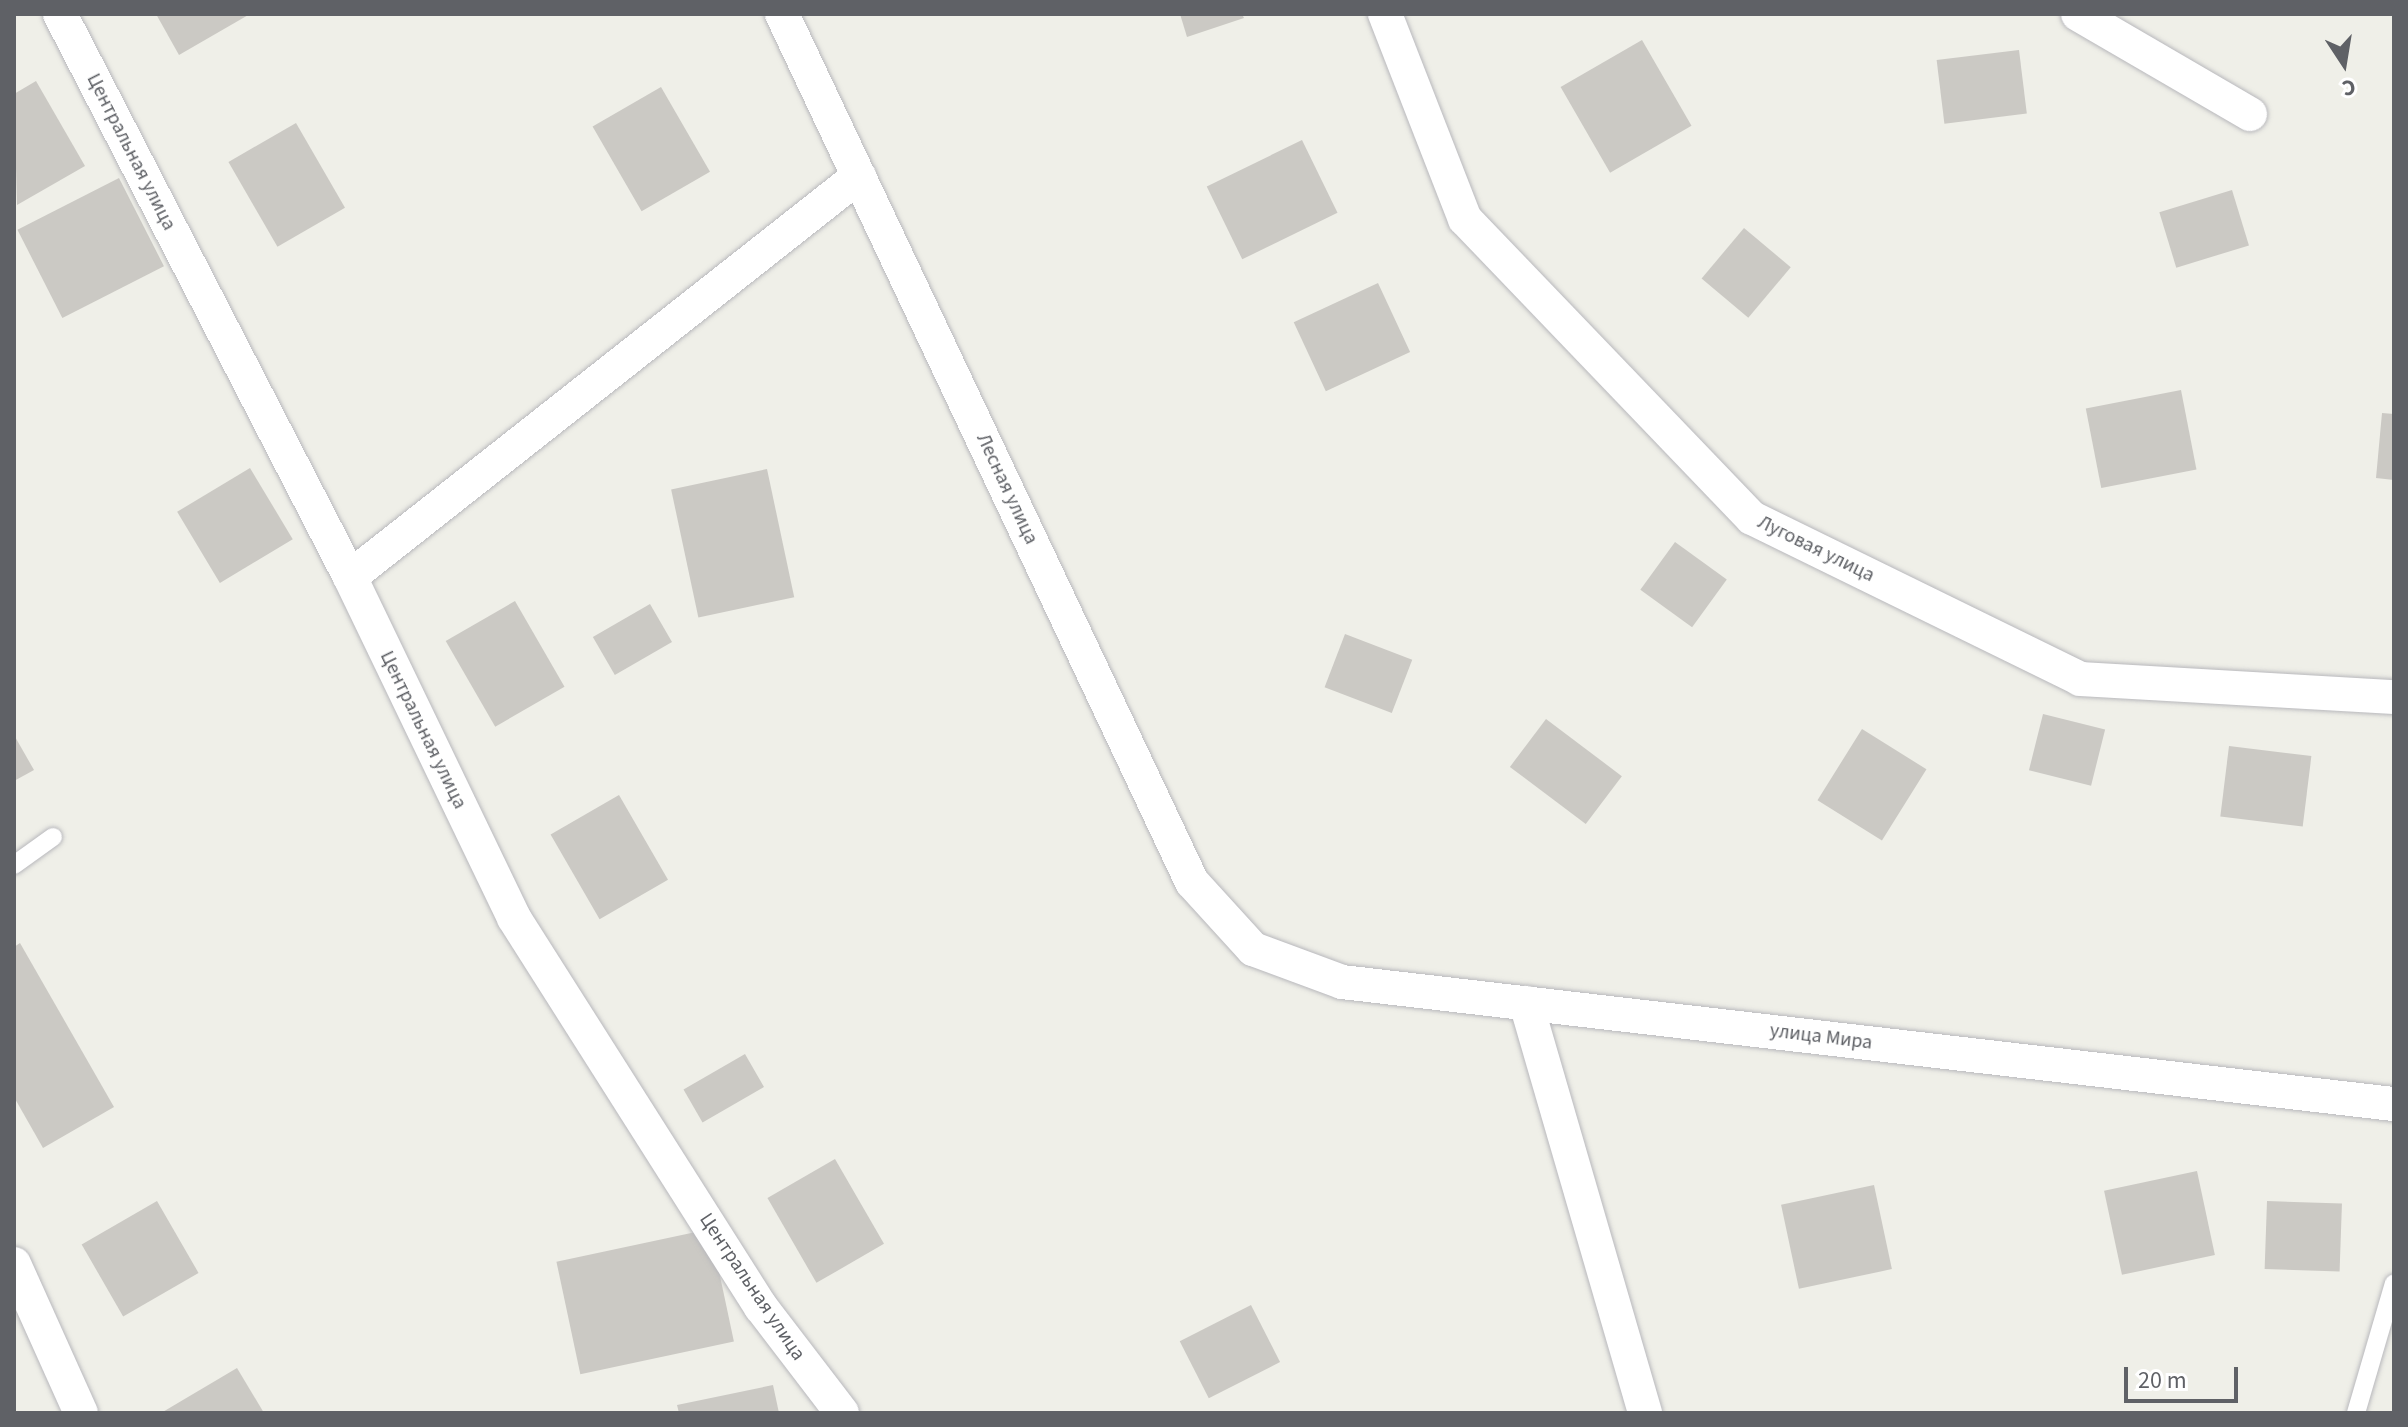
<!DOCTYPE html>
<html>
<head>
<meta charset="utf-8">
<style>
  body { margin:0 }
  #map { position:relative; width:2408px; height:1427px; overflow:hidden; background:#efefe8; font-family:"Source Sans 3",sans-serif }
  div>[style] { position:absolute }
  .building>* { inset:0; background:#cbc9c4; transform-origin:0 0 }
  .roads { filter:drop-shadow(0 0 2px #b8b8bc) drop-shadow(0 0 2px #b8b8bc) }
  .service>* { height:18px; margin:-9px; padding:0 9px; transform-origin:9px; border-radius:9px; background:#fff }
  .minor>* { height:34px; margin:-17px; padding:0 17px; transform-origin:17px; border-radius:17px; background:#fff }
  span { translate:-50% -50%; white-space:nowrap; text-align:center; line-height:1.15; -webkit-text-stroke:7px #fff; paint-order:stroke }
  .street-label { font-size:20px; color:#5f6166 }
  .frame { position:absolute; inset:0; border:16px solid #5f6166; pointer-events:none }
  .north { position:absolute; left:2304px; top:24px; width:80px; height:80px; -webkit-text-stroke:6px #fff; paint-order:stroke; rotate:168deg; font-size:22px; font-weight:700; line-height:32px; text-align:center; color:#5f6166 }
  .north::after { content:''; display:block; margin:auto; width:28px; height:36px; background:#5f6166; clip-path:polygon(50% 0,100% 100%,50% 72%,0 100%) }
  .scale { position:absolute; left:2124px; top:1367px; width:114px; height:36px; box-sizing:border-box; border:4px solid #5f6166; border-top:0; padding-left:10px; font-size:24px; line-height:28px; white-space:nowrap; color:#5f6166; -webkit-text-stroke:6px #fff; paint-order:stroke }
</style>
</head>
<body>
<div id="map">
  <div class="building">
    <div style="clip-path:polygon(156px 14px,250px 14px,179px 55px)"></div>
    <div style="clip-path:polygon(1180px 14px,1242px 14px,1244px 18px,1187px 37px)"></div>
    <div style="left:1642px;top:40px;width:99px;height:94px;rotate:60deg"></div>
    <div style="left:2019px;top:50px;width:64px;height:83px;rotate:83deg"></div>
    <div style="clip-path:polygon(36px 81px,85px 166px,17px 205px,14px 94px)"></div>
    <div style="left:661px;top:87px;width:98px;height:79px;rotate:60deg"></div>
    <div style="left:296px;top:123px;width:98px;height:78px;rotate:60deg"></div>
    <div style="left:1302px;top:140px;width:81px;height:106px;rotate:64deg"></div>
    <div style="left:119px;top:178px;width:99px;height:114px;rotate:63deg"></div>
    <div style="left:2232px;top:190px;width:58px;height:76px;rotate:73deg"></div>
    <div style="left:1744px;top:228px;width:61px;height:66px;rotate:40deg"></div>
    <div style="left:1378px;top:283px;width:76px;height:93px;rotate:65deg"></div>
    <div style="left:2181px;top:390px;width:81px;height:97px;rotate:79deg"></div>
    <div style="clip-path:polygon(2382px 413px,2394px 414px,2394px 480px,2376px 478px)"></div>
    <div style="left:250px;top:468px;width:83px;height:85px;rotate:59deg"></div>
    <div style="left:767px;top:469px;width:131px;height:98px;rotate:78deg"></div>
    <div style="left:1675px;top:542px;width:64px;height:59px;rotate:36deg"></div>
    <div style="left:515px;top:601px;width:99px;height:80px;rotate:60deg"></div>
    <div style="left:650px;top:604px;width:44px;height:66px;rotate:60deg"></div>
    <div style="left:1345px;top:634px;width:72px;height:57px;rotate:21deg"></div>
    <div style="left:2043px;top:714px;width:64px;height:58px;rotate:14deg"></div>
    <div style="left:1546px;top:719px;width:95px;height:60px;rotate:37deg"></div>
    <div style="left:1862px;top:729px;width:76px;height:84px;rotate:32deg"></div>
    <div style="clip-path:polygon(14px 735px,34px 770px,14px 781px)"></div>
    <div style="left:2229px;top:746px;width:83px;height:71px;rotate:7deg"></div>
    <div style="left:619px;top:795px;width:98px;height:79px;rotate:60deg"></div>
    <div style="clip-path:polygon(20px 943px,114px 1107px,43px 1148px,14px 1097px,14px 947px)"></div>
    <div style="left:745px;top:1054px;width:38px;height:71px;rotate:60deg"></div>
    <div style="left:835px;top:1159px;width:98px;height:78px;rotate:60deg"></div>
    <div style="left:2197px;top:1171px;width:86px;height:95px;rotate:78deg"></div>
    <div style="left:1874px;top:1185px;width:86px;height:95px;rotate:78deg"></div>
    <div style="left:157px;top:1201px;width:83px;height:87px;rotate:60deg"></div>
    <div style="left:2267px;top:1201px;width:75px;height:68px;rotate:2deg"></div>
    <div style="left:710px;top:1229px;width:115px;height:157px;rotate:78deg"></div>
    <div style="left:1251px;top:1305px;width:64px;height:80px;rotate:63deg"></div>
    <div style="clip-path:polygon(237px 1368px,264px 1413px,161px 1413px)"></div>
    <div style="clip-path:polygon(773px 1385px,779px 1413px,679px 1413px,677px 1405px)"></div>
  </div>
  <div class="roads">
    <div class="service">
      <div style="left:14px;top:865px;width:48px;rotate:-35.7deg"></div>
      <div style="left:2356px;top:1413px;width:135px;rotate:-73.7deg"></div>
    </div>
    <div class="minor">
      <div style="left:60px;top:14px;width:633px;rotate:62.75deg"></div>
      <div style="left:350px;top:577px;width:378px;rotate:64.3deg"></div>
      <div style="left:514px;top:918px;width:461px;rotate:57.6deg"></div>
      <div style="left:761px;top:1307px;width:133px;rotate:52.6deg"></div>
      <div style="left:782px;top:14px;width:960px;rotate:64.72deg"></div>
      <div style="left:1192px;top:882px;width:91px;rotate:47.7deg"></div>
      <div style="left:1253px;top:949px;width:95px;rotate:20.3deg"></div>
      <div style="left:1342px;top:982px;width:1059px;rotate:6.62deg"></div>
      <div style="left:1385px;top:14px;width:220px;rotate:68.7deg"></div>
      <div style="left:1465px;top:219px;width:414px;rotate:46.2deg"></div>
      <div style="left:1752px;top:518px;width:365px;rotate:26.1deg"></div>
      <div style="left:2080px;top:679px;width:315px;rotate:3.3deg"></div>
      <div style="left:2078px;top:14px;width:199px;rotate:30.2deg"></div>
      <div style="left:350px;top:577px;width:648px;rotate:-38.23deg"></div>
      <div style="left:1526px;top:1003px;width:427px;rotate:73.8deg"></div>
      <div style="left:14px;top:1264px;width:163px;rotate:65.8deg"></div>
    </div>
  </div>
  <div class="street-label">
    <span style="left:131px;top:152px;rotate:63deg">Центральная улица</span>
    <span style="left:1007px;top:489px;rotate:65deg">Лесная улица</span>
    <span style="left:1816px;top:549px;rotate:26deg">Луговая улица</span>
    <span style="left:423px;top:730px;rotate:64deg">Центральная улица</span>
    <span style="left:1821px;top:1037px;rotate:7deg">улица Мира</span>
    <span style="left:752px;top:1287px;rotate:56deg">Центральная улица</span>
  </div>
  <div class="frame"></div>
  <div class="north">С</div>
  <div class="scale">20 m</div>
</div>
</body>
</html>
